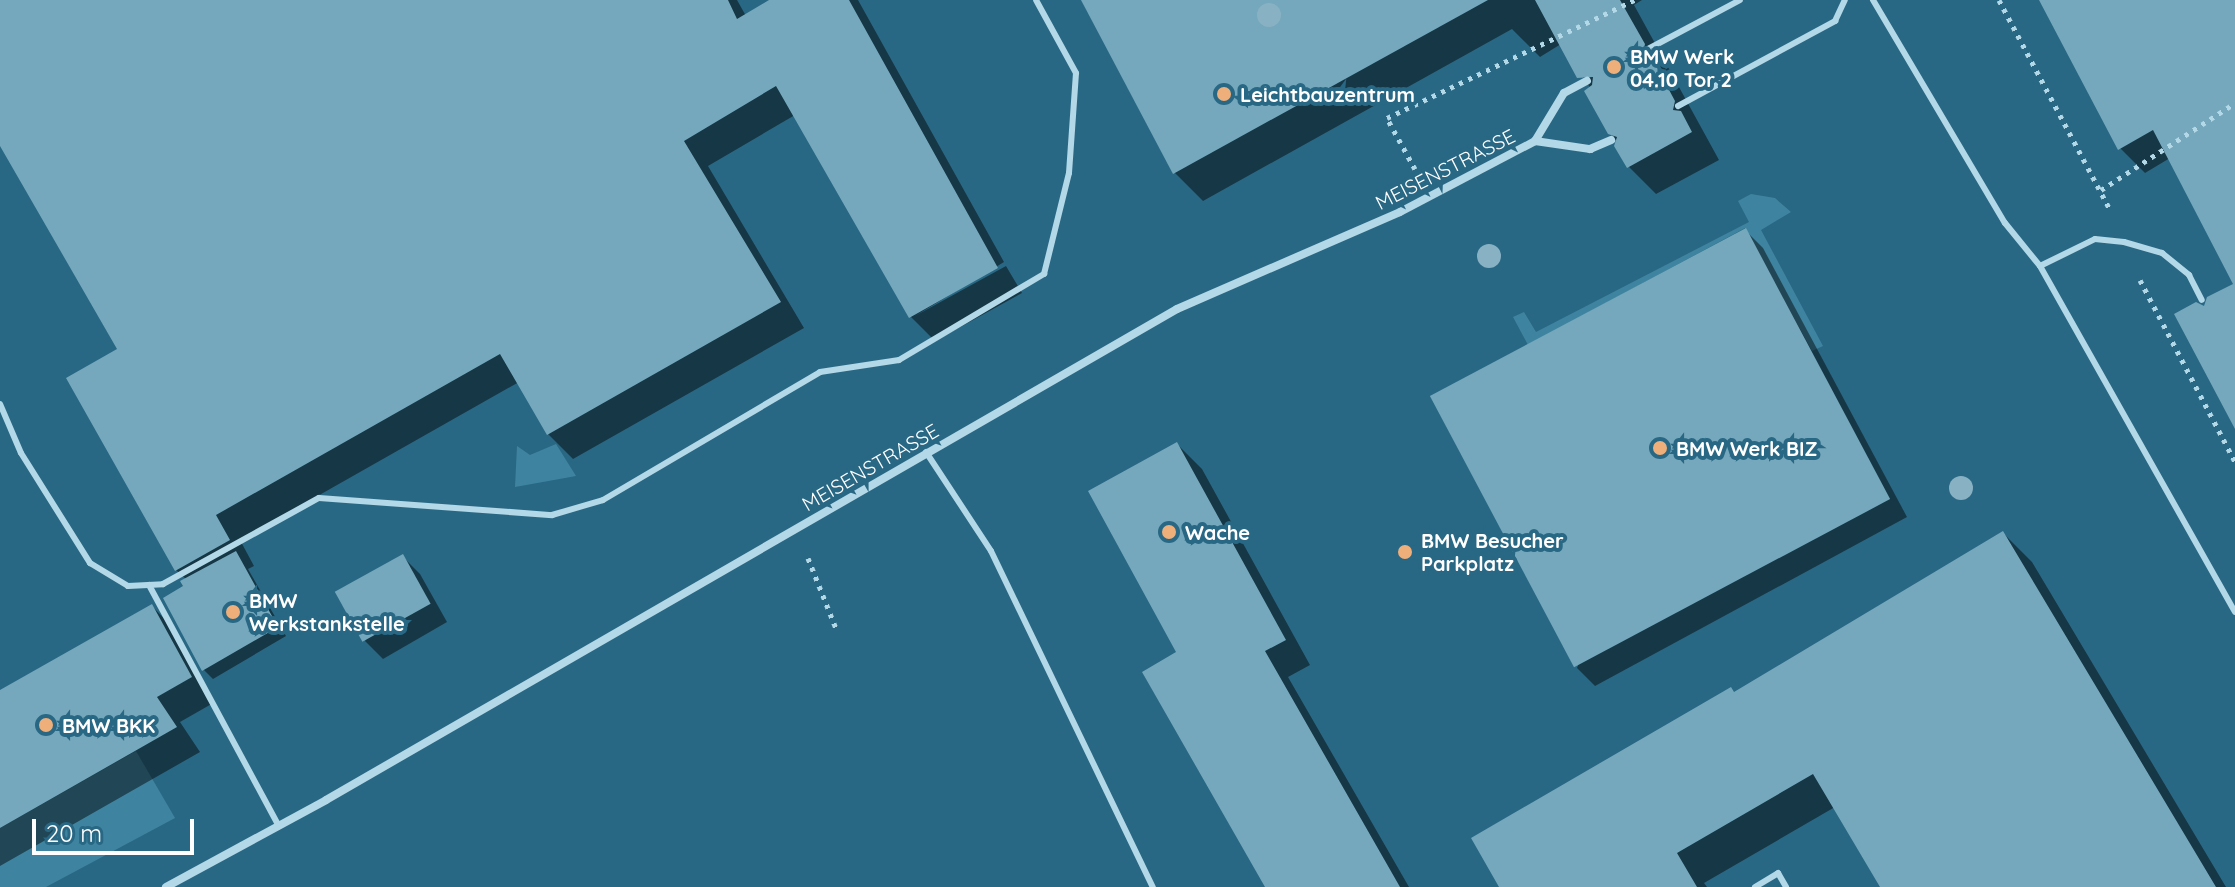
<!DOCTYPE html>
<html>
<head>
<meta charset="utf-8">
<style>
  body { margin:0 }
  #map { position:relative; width:2235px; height:887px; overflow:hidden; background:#296884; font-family:Quicksand,sans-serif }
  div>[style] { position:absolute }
  .green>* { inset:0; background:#3e84a0 }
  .shadow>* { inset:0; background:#0007 }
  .building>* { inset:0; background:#75a8bc; transform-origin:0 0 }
  .path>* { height:5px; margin-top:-2.5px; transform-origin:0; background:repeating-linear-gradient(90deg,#b3d8e7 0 4px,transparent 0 10px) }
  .service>* { height:6px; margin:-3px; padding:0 3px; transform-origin:3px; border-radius:3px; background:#b3d8e7 }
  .minor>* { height:8px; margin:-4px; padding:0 4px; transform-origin:4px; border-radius:4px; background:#b3d8e7 }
  .trees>* { width:24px; height:24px; margin:-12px; border-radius:50%; background:#88b1c3 }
  .dots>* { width:22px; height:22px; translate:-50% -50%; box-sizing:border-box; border:4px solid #296884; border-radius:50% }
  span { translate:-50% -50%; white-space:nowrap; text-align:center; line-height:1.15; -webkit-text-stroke:8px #296884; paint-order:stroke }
  .poi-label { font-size:20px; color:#fff; font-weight:700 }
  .left { translate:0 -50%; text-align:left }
  .street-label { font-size:20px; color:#fff }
  .scale { position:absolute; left:32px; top:819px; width:162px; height:36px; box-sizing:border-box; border:4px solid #fff; border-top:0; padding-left:10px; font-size:24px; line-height:28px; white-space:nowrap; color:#fff; -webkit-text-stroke:6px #296884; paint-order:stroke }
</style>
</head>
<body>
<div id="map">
  <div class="green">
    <div style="clip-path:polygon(1751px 194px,1775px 198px,1791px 212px,1761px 230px,1823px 346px,1812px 351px,1745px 228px,1528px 345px,1513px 317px,1524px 312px,1536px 332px,1749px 222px,1738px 201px)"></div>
    <div style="clip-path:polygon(556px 444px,576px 476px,515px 487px,517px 446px,530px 455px)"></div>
    <div style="clip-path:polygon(136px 751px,175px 818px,46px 887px,0 887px,0 828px)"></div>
  </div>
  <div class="shadow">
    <div style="clip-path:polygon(0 0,737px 0,746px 16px,773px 0,858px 0,1004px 262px,915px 316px,1006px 266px,1022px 293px,935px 341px,910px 316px,795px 115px,708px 166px,804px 328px,573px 459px,548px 434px,519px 382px,240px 540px,254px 566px,248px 569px,286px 636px,213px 679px,204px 670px,187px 580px,176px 570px,120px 350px,0 142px)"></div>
    <div style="clip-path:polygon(1083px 0,1642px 0,1634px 5px,1719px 160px,1656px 194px,1628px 166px,1591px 89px,1561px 44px,1540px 57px,1512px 29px,1203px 201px,1175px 173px)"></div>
    <div style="clip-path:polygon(2042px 0,2235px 0,2235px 283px,2170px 158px,2145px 173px,2120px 148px)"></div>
    <div style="clip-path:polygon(1745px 230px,1763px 248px,1907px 517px,1595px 686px,1577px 668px)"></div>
    <div style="clip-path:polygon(1177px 444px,1202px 469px,1310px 665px,1288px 677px,1409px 887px,1268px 887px,1179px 653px)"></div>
    <div style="clip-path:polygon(2003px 533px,2032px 562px,2226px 887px,1883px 887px,1835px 807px,1704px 883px,1707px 887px,1501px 887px)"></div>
    <div style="clip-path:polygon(402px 556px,420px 574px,447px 622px,383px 659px,365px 641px)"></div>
    <div style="clip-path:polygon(152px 606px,176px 631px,215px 702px,180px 722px,200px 752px,0 866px,0 693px)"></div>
  </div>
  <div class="building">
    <div style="clip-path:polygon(0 0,728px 0,737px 19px,769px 0,849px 0,998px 268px,909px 318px,776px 86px,684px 141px,781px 302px,547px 435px,500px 354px,216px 515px,230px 540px,175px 571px,66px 378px,117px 349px,0 146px)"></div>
    <div style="clip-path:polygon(1081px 0,1488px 0,1173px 174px)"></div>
    <div style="clip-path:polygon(1535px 0,1620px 0,1645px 44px,1643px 52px,1650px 54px,1675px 101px,1673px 110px,1681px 111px,1692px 132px,1627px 168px,1614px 146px,1617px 137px,1608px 134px,1584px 91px,1592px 85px,1593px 77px,1577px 78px)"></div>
    <div style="clip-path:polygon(2039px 0,2235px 0,2235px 429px,2174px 314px,2196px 302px,2204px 306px,2207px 297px,2233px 284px,2153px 130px,2118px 150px)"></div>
    <div style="left:1746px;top:228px;width:307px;height:358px;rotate:62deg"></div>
    <div style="clip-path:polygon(1177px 442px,1286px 640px,1265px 651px,1400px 887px,1265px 887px,1142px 672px,1176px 652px,1088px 491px)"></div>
    <div style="clip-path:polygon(2003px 531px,2216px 887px,1880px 887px,1813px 774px,1677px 853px,1697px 887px,1499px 887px,1471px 838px,1731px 687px,1734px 692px)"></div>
    <div style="clip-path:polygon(236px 551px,278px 627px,202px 671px,163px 598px,183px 586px,180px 581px)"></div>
    <div style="left:403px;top:554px;width:57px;height:78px;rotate:61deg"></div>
    <div style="clip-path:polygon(152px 604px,192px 677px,157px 697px,177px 727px,0 828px,0 690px)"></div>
  </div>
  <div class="path">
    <div style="left:1999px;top:0;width:235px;rotate:62.1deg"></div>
    <div style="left:1415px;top:169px;width:58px;rotate:-118.8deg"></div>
    <div style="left:1387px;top:118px;width:274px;rotate:-25.5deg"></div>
    <div style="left:2101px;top:190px;width:160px;rotate:-33deg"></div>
    <div style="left:2140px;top:280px;width:205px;rotate:62.4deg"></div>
    <div style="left:808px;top:558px;width:79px;rotate:68.3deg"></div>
  </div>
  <div class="service">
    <div style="left:1873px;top:0;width:259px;rotate:59.4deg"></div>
    <div style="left:2005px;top:223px;width:55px;rotate:50.9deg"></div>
    <div style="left:2040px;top:266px;width:397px;rotate:60.6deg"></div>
    <div style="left:1648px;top:49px;width:104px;rotate:-28deg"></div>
    <div style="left:1678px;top:106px;width:179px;rotate:-28.4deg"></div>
    <div style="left:1835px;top:21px;width:23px;rotate:-65deg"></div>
    <div style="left:2040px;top:266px;width:61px;rotate:-26.1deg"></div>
    <div style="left:2095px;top:239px;width:29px;rotate:6deg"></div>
    <div style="left:2124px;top:242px;width:40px;rotate:16deg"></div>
    <div style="left:2162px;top:253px;width:35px;rotate:39deg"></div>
    <div style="left:2189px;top:275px;width:28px;rotate:63deg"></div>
    <div style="left:0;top:404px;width:53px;rotate:66.8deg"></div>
    <div style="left:21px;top:453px;width:130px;rotate:57.9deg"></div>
    <div style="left:90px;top:563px;width:44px;rotate:31.2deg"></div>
    <div style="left:128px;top:586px;width:35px;rotate:-3deg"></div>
    <div style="left:163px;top:584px;width:178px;rotate:-28.9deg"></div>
    <div style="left:319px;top:498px;width:234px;rotate:4.2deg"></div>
    <div style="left:552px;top:515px;width:53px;rotate:-16.4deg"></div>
    <div style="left:603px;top:500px;width:252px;rotate:-30.5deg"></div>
    <div style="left:820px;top:372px;width:80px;rotate:-8.6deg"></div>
    <div style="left:899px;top:360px;width:169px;rotate:-30.7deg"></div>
    <div style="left:1044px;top:274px;width:104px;rotate:-76.1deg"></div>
    <div style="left:1069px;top:173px;width:100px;rotate:-86deg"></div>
    <div style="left:1076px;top:73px;width:83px;rotate:-118.7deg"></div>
    <div style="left:926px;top:452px;width:118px;rotate:56.7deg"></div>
    <div style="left:991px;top:551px;width:373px;rotate:64.3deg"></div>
    <div style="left:149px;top:585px;width:274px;rotate:61.7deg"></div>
    <div style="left:1755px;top:887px;width:27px;rotate:-31deg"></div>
    <div style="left:1778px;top:873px;width:16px;rotate:60deg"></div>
  </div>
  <div class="minor">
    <div style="left:1535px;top:141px;width:56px;rotate:-58.9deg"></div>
    <div style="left:1564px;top:93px;width:26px;rotate:-28deg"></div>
    <div style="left:166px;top:887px;width:182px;rotate:-28.5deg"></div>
    <div style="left:326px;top:800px;width:982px;rotate:-29.98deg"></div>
    <div style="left:1177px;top:309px;width:243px;rotate:-23.5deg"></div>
    <div style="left:1400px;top:212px;width:153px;rotate:-27.7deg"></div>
    <div style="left:1535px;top:141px;width:56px;rotate:8.3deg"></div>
    <div style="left:1590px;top:149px;width:23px;rotate:-23deg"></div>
  </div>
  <div class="trees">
    <div style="left:1269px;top:15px"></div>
    <div style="left:1489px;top:256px"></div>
    <div style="left:1961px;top:488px"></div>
  </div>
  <div class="dots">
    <div style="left:1614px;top:67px;background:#eeaf7a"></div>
    <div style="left:1224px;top:94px;background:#eeaf7a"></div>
    <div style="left:1660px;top:448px;background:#eeaf7a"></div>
    <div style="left:1169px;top:532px;background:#eeaf7a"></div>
    <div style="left:1405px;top:552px;background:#eeaf7a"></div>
    <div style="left:233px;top:612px;background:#eeaf7a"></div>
    <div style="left:46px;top:725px;background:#eeaf7a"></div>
  </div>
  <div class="poi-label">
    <span class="left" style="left:1630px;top:68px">BMW Werk<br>04.10 Tor 2</span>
    <span class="left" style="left:1240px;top:94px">Leichtbauzentrum</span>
    <span class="left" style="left:1676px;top:448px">BMW Werk BIZ</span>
    <span class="left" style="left:1185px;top:532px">Wache</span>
    <span class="left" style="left:1421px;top:552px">BMW Besucher<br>Parkplatz</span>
    <span class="left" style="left:249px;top:612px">BMW<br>Werkstankstelle</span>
    <span class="left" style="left:62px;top:725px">BMW BKK</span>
  </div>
  <div class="street-label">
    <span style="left:1445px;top:169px;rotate:-27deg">MEISENSTRASSE</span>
    <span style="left:870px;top:467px;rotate:-30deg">MEISENSTRASSE</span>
  </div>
  <div class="scale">20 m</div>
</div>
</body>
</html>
